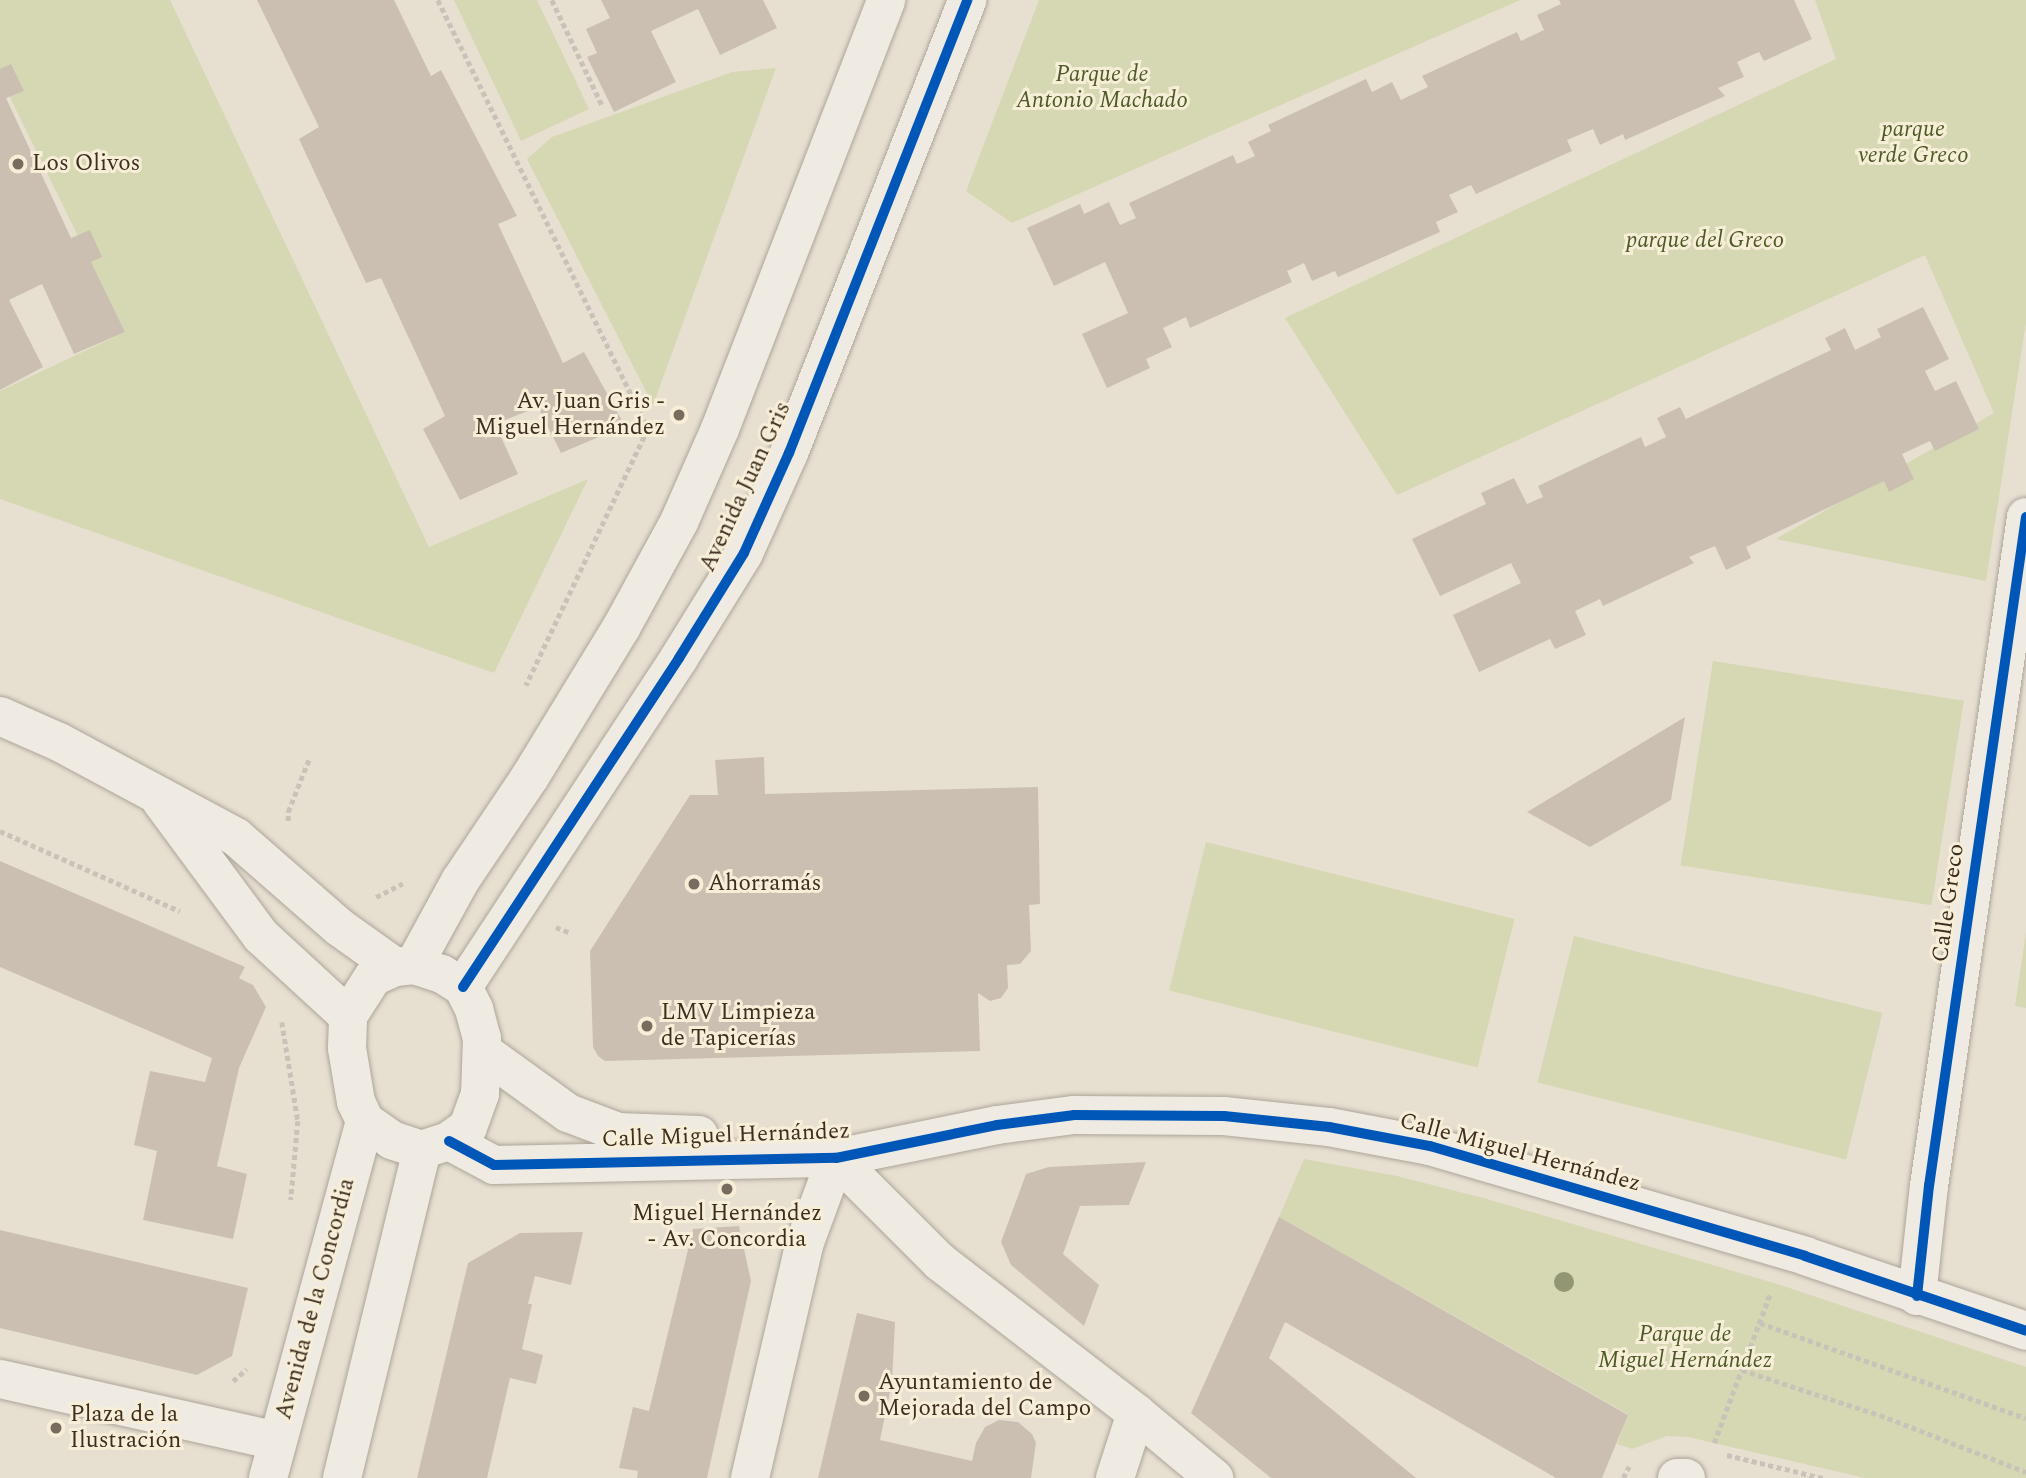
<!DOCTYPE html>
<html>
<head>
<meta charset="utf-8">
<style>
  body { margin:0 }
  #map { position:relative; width:2026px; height:1478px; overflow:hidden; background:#e7e0d1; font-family:Spectral,serif }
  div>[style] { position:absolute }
  .green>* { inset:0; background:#d6d7b3; transform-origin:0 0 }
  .building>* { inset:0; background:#cbbfb2 }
  .path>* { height:4.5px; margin-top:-2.25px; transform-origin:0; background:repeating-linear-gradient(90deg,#c8c2b9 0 5px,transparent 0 8.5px) }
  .roads { filter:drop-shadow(0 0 2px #ada599) drop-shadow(0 0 2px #ada599) }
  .street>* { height:38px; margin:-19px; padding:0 19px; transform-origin:19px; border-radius:19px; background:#efebe3 }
  .secondary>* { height:38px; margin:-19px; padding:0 19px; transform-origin:19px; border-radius:19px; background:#efebe3 }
  .cycleway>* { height:10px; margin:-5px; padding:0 5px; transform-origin:5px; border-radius:5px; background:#0057b8 }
  .trees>* { width:20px; height:20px; margin:-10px; border-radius:50%; background:#929673 }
  .dots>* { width:19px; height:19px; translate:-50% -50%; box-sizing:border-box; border:4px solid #f7eed8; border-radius:50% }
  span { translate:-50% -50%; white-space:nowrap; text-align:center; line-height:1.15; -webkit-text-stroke:6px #f7eed8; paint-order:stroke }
  .park-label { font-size:23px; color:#4d5a26; font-style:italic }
  .poi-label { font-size:23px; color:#3d2e20 }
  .left { translate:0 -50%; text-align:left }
  .right { translate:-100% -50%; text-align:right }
  .street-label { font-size:23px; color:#3d2e20 }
</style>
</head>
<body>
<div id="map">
  <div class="green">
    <div style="clip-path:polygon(0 0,170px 0,429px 547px,588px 479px,494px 673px,0 499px,0 391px,125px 332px,0 77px)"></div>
    <div style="clip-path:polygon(454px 0,537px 0,589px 109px,521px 141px)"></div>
    <div style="clip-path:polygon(1039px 0,1520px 0,1012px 223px,966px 191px)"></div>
    <div style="clip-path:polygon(1815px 0,2026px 0,2026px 322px,1986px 581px,1776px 539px,1994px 413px,1925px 255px,1397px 495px,1285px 318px,1836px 59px)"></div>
    <div style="clip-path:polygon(776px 68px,653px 405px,527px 159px,552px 137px,732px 72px)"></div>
    <div style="left:1713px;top:661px;width:254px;height:207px;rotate:9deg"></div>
    <div style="left:1206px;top:842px;width:318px;height:153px;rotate:14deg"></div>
    <div style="clip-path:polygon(2026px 932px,2026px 1008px,2015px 1006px)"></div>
    <div style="left:1574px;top:936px;width:318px;height:151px;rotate:14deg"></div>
    <div style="clip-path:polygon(1304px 1159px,1397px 1176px,1487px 1199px,1774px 1283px,2026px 1367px,2026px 1478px,1865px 1478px,1688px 1437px,1667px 1436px,1632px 1449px,1617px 1444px,1628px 1414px,1279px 1217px)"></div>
  </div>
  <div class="building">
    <div style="clip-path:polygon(257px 0,394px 0,431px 76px,441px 70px,517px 216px,498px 224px,563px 363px,584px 352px,625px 426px,561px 453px,538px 407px,495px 424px,518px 474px,460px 500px,423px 429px,445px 416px,381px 278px,366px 283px,299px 139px,319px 127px)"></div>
    <div style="clip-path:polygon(601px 0,763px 0,777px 28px,720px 55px,698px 9px,651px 31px,676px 82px,614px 112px,587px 57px,597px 53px,586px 29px,610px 18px)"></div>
    <div style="clip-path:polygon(1559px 0,1794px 0,1812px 39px,1764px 61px,1759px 52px,1737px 62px,1744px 77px,1718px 88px,1725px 96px,1625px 140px,1623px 134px,1600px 145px,1593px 129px,1567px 140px,1572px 151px,1476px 194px,1471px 185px,1449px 195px,1458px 212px,1436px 222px,1440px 232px,1338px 277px,1335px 271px,1312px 281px,1304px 263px,1287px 271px,1292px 282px,1190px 328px,1186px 317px,1163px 328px,1172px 347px,1146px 359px,1150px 368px,1107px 388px,1082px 334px,1128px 313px,1105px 262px,1054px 286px,1027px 228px,1080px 204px,1084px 214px,1109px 202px,1120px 225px,1136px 218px,1129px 203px,1233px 155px,1237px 164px,1255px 156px,1248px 142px,1271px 131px,1268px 125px,1366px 79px,1372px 92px,1392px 82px,1401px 100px,1428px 87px,1422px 76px,1517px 32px,1521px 41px,1544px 30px,1537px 15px,1561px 4px)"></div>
    <div style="clip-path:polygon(11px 64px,24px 91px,6px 98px,71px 238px,90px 230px,102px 257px,91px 262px,125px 332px,74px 354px,42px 284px,9px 300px,43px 367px,0 390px,0 69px)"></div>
    <div style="clip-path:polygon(1923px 307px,1949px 359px,1925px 371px,1935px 391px,1956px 381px,1979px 429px,1935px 451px,1930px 441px,1902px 454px,1914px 479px,1889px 492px,1884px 481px,1746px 547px,1751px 558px,1726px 570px,1715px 546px,1689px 557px,1694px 563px,1603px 606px,1600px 599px,1575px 611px,1586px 635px,1555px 649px,1550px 639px,1479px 672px,1453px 615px,1521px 583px,1511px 563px,1440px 596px,1412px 539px,1486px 504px,1481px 493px,1514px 478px,1527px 504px,1543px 497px,1538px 486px,1641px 437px,1645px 447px,1666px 437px,1657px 418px,1680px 407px,1686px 419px,1831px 350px,1825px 338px,1845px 328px,1855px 350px,1881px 337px,1877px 329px)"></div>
    <div style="clip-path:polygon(1685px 717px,1671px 800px,1590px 847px,1527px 812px)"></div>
    <div style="clip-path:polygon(764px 757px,765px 794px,1038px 787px,1040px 904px,1029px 905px,1031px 951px,1020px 964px,1007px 965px,1008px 988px,1001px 998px,990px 1001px,978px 993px,980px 1051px,605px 1061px,598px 1056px,593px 1047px,590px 951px,690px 795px,718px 795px,715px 760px)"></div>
    <div style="clip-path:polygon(0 861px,245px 967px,239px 978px,253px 985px,266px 1007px,239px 1068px,217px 1166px,247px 1174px,233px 1239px,143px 1220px,157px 1151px,134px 1145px,150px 1071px,205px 1082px,212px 1058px,0 967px)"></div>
    <div style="clip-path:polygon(1146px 1162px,1129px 1205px,1080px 1206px,1063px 1254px,1099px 1285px,1084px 1326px,1011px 1265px,1001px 1242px,1026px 1174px,1049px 1167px)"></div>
    <div style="clip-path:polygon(1279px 1217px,1628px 1415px,1602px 1478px,1556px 1478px,1285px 1322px,1269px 1358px,1416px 1478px,1271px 1478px,1191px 1413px)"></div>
    <div style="clip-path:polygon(739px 1226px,751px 1281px,707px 1478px,637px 1478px,638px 1471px,619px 1468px,633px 1407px,649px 1411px,693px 1229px)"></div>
    <div style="clip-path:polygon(0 1230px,248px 1288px,232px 1356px,197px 1375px,0 1328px)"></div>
    <div style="clip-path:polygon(583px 1232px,571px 1285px,535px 1276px,528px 1304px,532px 1304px,522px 1349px,543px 1355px,536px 1384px,510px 1378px,487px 1478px,417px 1478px,468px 1263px,520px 1233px)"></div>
    <div style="clip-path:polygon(857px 1313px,895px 1322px,892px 1382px,880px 1440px,972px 1461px,976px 1443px,985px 1427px,999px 1420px,1018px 1422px,1032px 1434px,1036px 1443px,1031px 1478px,818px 1478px)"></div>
  </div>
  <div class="path">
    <div style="left:438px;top:0;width:478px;rotate:63.9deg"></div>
    <div style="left:648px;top:429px;width:284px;rotate:115.4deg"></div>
    <div style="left:552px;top:0;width:116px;rotate:64.5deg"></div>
    <div style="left:288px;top:821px;width:9px;rotate:-90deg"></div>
    <div style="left:288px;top:812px;width:57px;rotate:-68.4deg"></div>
    <div style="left:0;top:831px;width:197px;rotate:24deg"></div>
    <div style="left:376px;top:897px;width:30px;rotate:-27deg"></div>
    <div style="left:556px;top:927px;width:16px;rotate:22deg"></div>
    <div style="left:282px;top:1022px;width:100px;rotate:80.8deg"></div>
    <div style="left:298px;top:1121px;width:79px;rotate:95.1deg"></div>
    <div style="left:1760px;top:1323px;width:282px;rotate:19.7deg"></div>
    <div style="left:1742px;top:1370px;width:145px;rotate:18.1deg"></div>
    <div style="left:1880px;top:1415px;width:157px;rotate:21.3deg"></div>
    <div style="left:233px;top:1381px;width:18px;rotate:-41deg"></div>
    <div style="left:1714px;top:1443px;width:159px;rotate:-69.4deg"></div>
    <div style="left:1727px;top:1455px;width:99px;rotate:13.5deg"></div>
    <div style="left:1623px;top:1478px;width:13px;rotate:-63deg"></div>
  </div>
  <div class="roads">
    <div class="street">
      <div style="left:0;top:716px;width:64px;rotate:23.8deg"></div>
      <div style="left:59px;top:742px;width:201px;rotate:28.2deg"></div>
      <div style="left:236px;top:837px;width:137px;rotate:41.1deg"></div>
      <div style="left:339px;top:927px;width:69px;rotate:35.5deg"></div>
      <div style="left:161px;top:801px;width:168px;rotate:53.5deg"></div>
      <div style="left:261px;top:936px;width:118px;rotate:42.6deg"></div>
      <div style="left:482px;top:1051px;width:106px;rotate:35.8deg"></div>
      <div style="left:568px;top:1113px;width:53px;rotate:20.8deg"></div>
      <div style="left:618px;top:1132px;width:81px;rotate:2.1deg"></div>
      <div style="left:449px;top:1141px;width:51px;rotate:28.1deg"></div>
      <div style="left:494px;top:1165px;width:342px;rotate:-1.2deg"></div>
      <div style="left:836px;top:1158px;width:164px;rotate:-11.6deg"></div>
      <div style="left:997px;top:1125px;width:78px;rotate:-7.4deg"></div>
      <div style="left:1074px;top:1115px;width:150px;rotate:0.4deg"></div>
      <div style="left:1224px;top:1116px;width:106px;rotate:6deg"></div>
      <div style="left:1329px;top:1127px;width:103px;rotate:10.7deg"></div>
      <div style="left:1430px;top:1146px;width:391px;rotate:16.3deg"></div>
      <div style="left:1805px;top:1256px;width:233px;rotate:18.7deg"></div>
      <div style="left:836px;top:1158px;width:147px;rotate:45deg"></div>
      <div style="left:940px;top:1262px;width:247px;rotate:37.6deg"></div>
      <div style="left:1136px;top:1413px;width:102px;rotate:39.8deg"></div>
      <div style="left:1917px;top:1296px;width:111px;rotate:-83.8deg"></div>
      <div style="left:1929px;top:1186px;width:676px;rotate:-81.75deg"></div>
      <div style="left:0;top:1379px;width:284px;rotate:12.6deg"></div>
      <div style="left:750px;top:1478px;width:242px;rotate:-76.9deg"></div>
      <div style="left:805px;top:1242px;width:90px;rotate:-69.7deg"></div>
      <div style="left:1115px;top:1478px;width:68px;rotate:-72.1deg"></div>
      <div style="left:1677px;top:1478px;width:9px"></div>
    </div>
    <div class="secondary">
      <div style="left:414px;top:965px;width:96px;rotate:-61.3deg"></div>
      <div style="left:460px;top:881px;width:125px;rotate:-56.1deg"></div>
      <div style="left:530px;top:777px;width:175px;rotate:-58.6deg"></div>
      <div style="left:621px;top:628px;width:121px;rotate:-61.3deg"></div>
      <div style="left:679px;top:522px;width:102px;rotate:-66.2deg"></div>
      <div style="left:720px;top:429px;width:460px;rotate:-68.8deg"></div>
      <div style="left:414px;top:965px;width:29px;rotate:18deg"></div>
      <div style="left:442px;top:974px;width:25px;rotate:32deg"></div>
      <div style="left:463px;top:987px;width:25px;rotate:63deg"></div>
      <div style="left:474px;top:1009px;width:30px;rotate:75deg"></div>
      <div style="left:482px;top:1038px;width:56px;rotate:92deg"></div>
      <div style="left:480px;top:1094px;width:35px;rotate:110deg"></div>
      <div style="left:468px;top:1127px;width:24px;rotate:144deg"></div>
      <div style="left:449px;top:1141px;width:28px;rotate:162deg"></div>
      <div style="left:422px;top:1150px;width:32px;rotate:-162deg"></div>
      <div style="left:392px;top:1140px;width:33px;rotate:-145deg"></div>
      <div style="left:365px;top:1121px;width:21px;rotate:-115deg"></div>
      <div style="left:356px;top:1102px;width:55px;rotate:-99.5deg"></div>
      <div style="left:347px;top:1048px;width:32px;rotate:-88deg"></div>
      <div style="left:348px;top:1016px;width:46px;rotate:-57.3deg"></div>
      <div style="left:373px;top:977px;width:24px;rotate:-24deg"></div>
      <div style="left:395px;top:967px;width:19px;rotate:-6deg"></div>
      <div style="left:463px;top:987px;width:394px;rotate:-56.7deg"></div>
      <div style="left:679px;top:658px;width:123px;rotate:-58.2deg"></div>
      <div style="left:744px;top:553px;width:110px;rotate:-65.8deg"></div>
      <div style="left:789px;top:453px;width:487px;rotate:-68.5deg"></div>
      <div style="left:268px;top:1478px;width:370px;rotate:-74.8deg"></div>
      <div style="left:342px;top:1478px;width:338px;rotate:-76.3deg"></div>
    </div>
  </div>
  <div class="cycleway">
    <div style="left:463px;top:987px;width:394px;rotate:-56.7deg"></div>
    <div style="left:679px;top:658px;width:123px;rotate:-58.2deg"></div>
    <div style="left:744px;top:553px;width:110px;rotate:-65.8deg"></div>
    <div style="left:789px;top:453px;width:487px;rotate:-68.5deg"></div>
    <div style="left:449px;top:1141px;width:51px;rotate:28.1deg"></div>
    <div style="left:494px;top:1165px;width:342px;rotate:-1.2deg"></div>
    <div style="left:836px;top:1158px;width:164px;rotate:-11.6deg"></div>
    <div style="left:997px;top:1125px;width:78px;rotate:-7.4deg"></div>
    <div style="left:1074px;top:1115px;width:150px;rotate:0.4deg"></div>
    <div style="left:1224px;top:1116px;width:106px;rotate:6deg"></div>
    <div style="left:1329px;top:1127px;width:103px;rotate:10.7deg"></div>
    <div style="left:1430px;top:1146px;width:391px;rotate:16.3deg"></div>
    <div style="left:1805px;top:1256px;width:233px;rotate:18.7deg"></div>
    <div style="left:1917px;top:1296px;width:111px;rotate:-83.8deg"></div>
    <div style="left:1929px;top:1186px;width:676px;rotate:-81.75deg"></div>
  </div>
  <div class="trees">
    <div style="left:1564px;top:1282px"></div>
  </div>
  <div class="dots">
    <div style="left:18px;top:164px;background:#786c5e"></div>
    <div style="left:679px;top:415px;background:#786c5e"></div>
    <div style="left:694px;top:884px;background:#786c5e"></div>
    <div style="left:647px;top:1026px;background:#786c5e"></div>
    <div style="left:727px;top:1189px;background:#786c5e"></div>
    <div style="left:864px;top:1396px;background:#786c5e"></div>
    <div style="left:56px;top:1428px;background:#786c5e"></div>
  </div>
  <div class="park-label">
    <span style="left:1102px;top:88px">Parque de<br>Antonio Machado</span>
    <span style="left:1913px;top:143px">parque<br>verde Greco</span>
    <span style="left:1705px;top:241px">parque del Greco</span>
    <span style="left:1685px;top:1348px">Parque de<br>Miguel Hernández</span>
  </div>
  <div class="poi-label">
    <span class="left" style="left:32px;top:164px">Los Olivos</span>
    <span class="right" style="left:665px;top:415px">Av. Juan Gris -<br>Miguel Hernández</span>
    <span class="left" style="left:708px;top:884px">Ahorramás</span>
    <span class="left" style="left:661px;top:1026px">LMV Limpieza<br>de Tapicerías</span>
    <span style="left:727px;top:1227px">Miguel Hernández<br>- Av. Concordia</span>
    <span class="left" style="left:878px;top:1396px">Ayuntamiento de<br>Mejorada del Campo</span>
    <span class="left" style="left:70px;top:1428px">Plaza de la<br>Ilustración</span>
  </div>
  <div class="street-label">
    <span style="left:746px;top:487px;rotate:-65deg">Avenida Juan Gris</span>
    <span style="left:1949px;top:903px;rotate:-82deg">Calle Greco</span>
    <span style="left:726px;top:1136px;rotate:-2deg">Calle Miguel Hernández</span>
    <span style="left:1520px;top:1153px;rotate:15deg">Calle Miguel Hernández</span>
    <span style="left:316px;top:1299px;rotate:-75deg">Avenida de la Concordia</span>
  </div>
</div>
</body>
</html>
